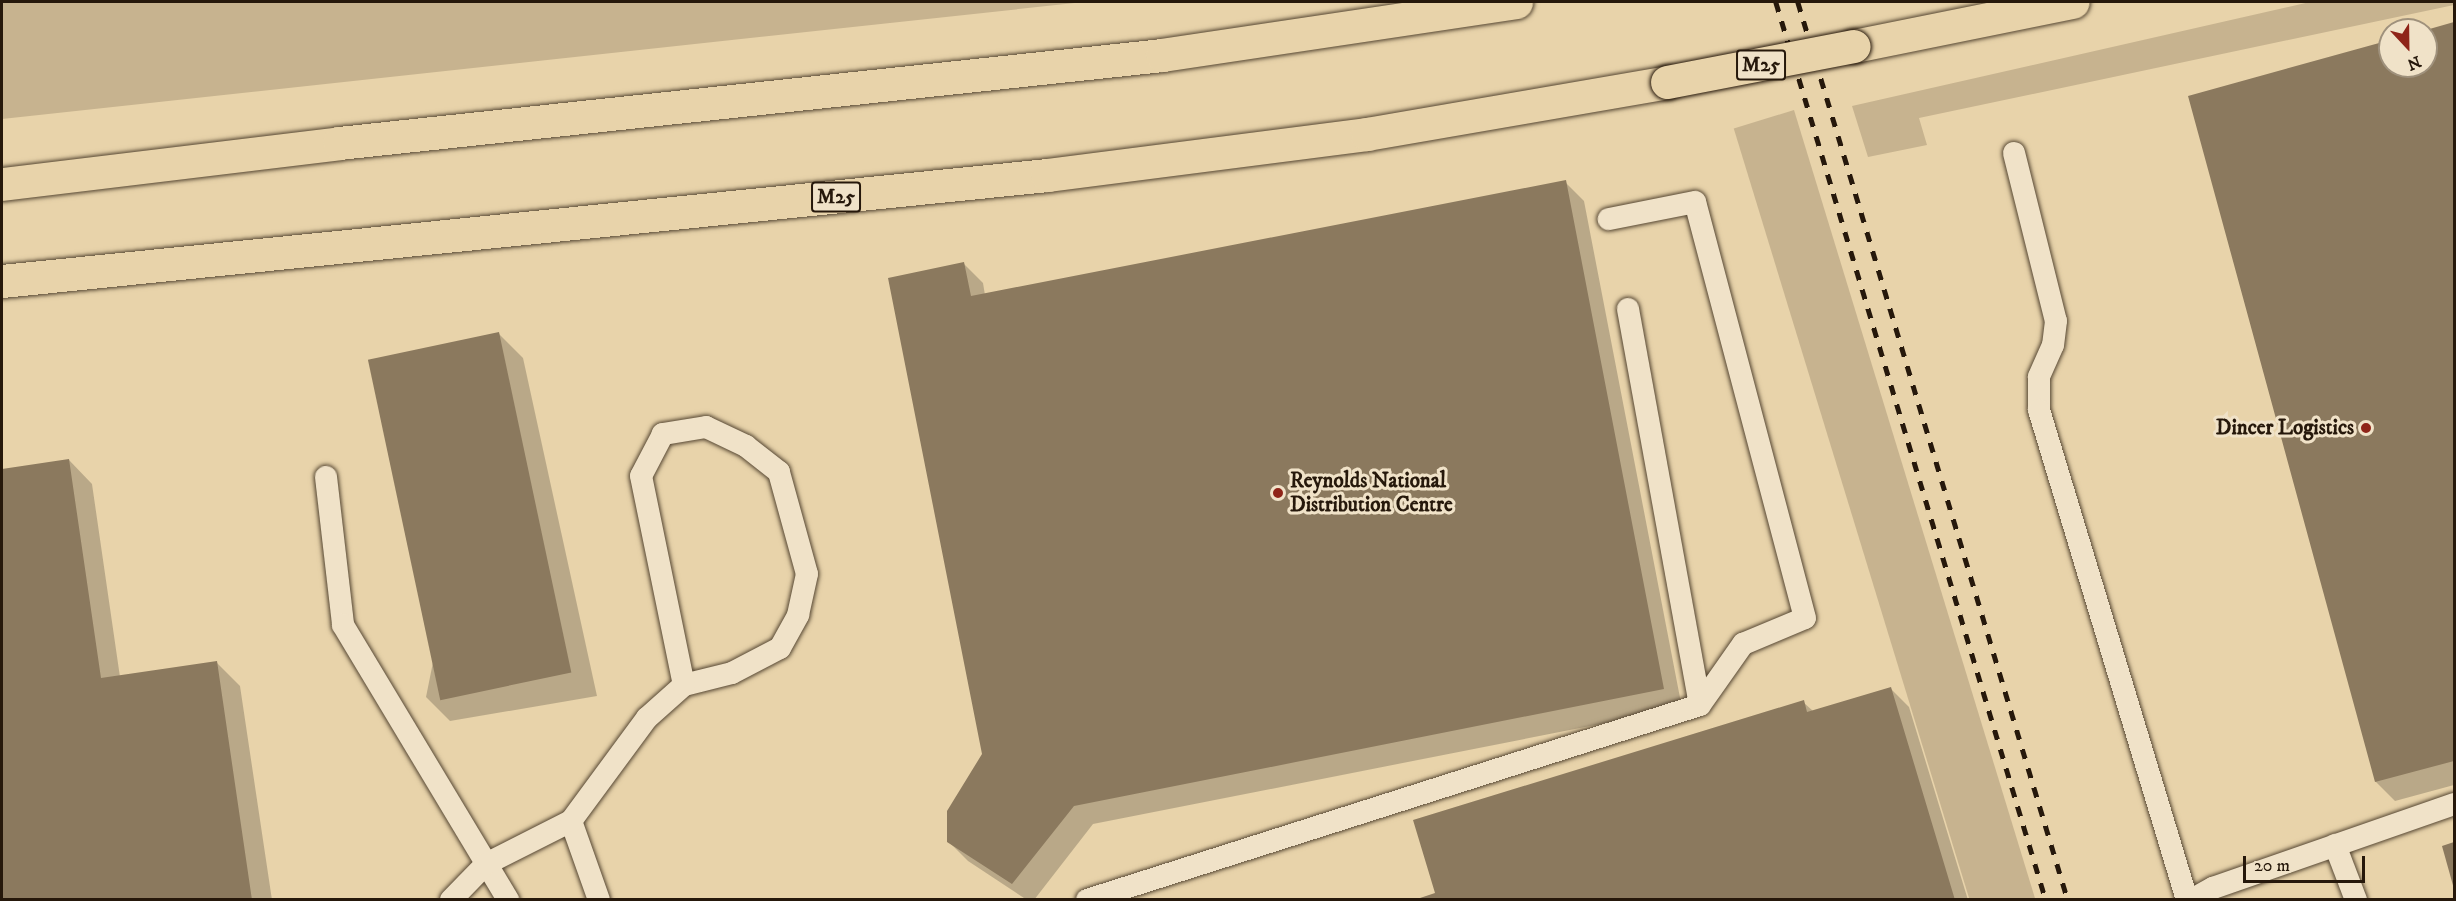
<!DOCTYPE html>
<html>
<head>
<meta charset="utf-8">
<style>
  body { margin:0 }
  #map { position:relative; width:2456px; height:901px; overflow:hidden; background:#e8d3aa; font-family:"IM FELL DW Pica",serif }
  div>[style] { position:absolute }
  .green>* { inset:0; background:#c7b38f; transform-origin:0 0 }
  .shadow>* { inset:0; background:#0003 }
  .building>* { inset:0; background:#8b795e; transform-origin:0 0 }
  .roads { filter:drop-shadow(0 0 2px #564733) drop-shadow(0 0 2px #564733) }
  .lane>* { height:22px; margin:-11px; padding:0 11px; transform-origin:11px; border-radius:11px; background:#f0e2c8 }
  .highway>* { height:33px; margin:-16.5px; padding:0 16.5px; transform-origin:16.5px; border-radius:16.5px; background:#e8d3aa }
  .rail>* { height:4.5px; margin-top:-2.25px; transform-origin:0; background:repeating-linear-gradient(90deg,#26180b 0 10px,transparent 0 20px) }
  .bridges { filter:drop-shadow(0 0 2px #26180b) drop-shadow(0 0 2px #26180b) }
  .highway-bridge>* { height:33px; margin:-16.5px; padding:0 16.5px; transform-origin:16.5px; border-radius:16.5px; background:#e8d3aa }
  .dots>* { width:16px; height:16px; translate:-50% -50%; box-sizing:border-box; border:3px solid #f0e2c8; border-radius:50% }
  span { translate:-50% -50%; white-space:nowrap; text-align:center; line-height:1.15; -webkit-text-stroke:6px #f0e2c8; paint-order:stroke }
  .shield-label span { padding:2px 4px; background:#f0e2c8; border:2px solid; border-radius:4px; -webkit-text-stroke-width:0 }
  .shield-label { font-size:20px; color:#26180b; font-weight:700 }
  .poi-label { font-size:21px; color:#26180b; font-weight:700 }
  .right { translate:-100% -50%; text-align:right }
  .left { translate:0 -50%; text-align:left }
  .frame { position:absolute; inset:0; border:3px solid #26180b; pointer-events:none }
  .north { position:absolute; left:2378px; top:18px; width:60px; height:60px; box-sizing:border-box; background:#f0e2c8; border:2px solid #9f917c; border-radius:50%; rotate:158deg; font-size:16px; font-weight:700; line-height:24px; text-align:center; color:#26180b }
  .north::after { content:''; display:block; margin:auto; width:21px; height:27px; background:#8f2418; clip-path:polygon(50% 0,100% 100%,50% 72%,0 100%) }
  .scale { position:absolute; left:2243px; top:856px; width:122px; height:27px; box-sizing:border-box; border:3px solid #26180b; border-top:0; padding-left:8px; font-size:18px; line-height:21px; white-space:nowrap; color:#26180b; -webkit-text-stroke:4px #f0e2c8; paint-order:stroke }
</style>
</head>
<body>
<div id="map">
  <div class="green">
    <div style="clip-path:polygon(2px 2px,1084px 2px,2px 119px)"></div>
    <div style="clip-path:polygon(2310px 2px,2454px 2px,2454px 5px,1919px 118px,1927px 145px,1868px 157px,1852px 106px)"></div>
    <div style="left:1794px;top:110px;width:824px;height:63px;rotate:73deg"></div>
  </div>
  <div class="shadow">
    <div style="clip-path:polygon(2454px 24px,2454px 785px,2395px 801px,2376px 782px,2390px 42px,2390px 66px,2426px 66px,2426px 32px)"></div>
    <div style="clip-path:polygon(1565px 182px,1584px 201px,1682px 708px,1093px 824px,1034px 900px,1027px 900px,968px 861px,948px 841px,984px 754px,964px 264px,983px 283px,985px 295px)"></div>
    <div style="clip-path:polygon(499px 334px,523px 358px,597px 696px,450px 721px,426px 697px)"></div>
    <div style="clip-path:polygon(69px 460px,92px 484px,120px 677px,217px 663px,240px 686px,272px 900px,2px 900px,2px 470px)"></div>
    <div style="clip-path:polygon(1890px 688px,1909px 707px,1968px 900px,1417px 900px,1437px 894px,1803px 702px,1813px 711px)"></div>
    <div style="clip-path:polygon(2454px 844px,2454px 886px,2443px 847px)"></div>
  </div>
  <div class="building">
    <div style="clip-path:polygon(2454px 22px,2454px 761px,2375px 782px,2188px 96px,2390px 40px,2390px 66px,2426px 66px,2426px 30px)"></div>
    <div style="clip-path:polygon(1566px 180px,1664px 689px,1074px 806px,1012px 884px,947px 842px,947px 811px,982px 754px,888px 278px,964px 262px,971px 296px)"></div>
    <div style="left:499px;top:332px;width:348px;height:134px;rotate:78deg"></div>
    <div style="clip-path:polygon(69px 459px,101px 678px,217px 661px,252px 900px,2px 900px,2px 469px)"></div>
    <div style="clip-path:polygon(1891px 687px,1955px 900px,1414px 900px,1435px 893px,1413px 820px,1804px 700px,1807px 712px)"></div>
    <div style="clip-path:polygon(2454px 842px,2454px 889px,2442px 846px)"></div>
  </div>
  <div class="roads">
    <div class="lane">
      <div style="left:2014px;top:153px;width:173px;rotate:76deg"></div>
      <div style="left:2056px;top:321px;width:24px;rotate:97deg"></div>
      <div style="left:2053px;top:345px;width:35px;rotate:114deg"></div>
      <div style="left:2039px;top:377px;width:33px;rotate:90deg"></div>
      <div style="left:2039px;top:410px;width:512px;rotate:73.19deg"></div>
      <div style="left:1628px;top:309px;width:402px;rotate:79.7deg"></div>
      <div style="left:326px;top:477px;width:149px;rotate:83.4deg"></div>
      <div style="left:343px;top:625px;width:321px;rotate:59deg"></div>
      <div style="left:571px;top:821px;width:84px;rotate:70.5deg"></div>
      <div style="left:2335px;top:845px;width:59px;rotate:69.1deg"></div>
      <div style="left:451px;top:900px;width:50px;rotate:-45.8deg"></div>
      <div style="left:486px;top:864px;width:95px;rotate:-26.8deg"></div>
      <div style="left:571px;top:821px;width:128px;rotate:-53.6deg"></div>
      <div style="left:647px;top:718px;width:50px;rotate:-41.7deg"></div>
      <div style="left:684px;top:685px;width:49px;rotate:-14deg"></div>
      <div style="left:732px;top:673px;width:54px;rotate:-27.5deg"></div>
      <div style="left:780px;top:648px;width:38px;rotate:-61deg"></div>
      <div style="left:798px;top:615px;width:42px;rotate:-77.6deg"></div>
      <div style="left:807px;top:574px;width:106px;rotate:-105.4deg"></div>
      <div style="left:779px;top:472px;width:42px;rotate:-141.8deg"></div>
      <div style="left:746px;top:446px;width:44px;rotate:-154.6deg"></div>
      <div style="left:706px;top:427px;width:44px;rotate:170.8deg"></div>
      <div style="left:663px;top:434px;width:47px;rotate:117.6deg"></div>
      <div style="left:641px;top:476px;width:213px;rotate:78.4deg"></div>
      <div style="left:1087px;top:900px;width:643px;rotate:-17.65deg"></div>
      <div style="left:1700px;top:705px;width:75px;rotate:-54.8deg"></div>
      <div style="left:1743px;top:644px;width:67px;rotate:-22.8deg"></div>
      <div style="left:1805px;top:618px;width:430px;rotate:-104.8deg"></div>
      <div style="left:1695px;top:202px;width:88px;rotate:168.8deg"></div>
      <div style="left:2191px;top:900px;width:25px;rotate:-29deg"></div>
      <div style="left:2213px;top:888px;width:255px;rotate:-19.2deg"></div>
    </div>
    <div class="highway">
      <div style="left:1854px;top:46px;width:223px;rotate:-11.4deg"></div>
      <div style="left:2px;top:184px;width:339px;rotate:-6.9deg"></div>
      <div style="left:339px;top:143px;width:828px;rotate:-6.1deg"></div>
      <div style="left:1162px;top:55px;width:358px;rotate:-8.5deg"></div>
      <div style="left:2px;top:281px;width:1050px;rotate:-5.79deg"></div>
      <div style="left:1047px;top:175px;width:323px;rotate:-7.3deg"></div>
      <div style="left:1367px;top:134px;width:304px;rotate:-9.8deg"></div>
    </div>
  </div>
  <div class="rail">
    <div style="left:1776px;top:2px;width:938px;rotate:73.27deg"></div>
    <div style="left:1798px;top:2px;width:938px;rotate:73.27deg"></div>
  </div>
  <div class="bridges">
    <div class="highway-bridge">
      <div style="left:1667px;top:82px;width:190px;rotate:-10.9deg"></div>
    </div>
  </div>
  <div class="dots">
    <div style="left:2366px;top:428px;background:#8f2418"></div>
    <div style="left:1278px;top:493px;background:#8f2418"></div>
  </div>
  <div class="shield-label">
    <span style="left:1761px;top:65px">M25</span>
    <span style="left:836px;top:197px">M25</span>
  </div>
  <div class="poi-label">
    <span class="right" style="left:2354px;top:428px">Dincer Logistics</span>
    <span class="left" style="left:1290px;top:493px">Reynolds National<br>Distribution Centre</span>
  </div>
  <div class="frame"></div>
  <div class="north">N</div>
  <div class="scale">20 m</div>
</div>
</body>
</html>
